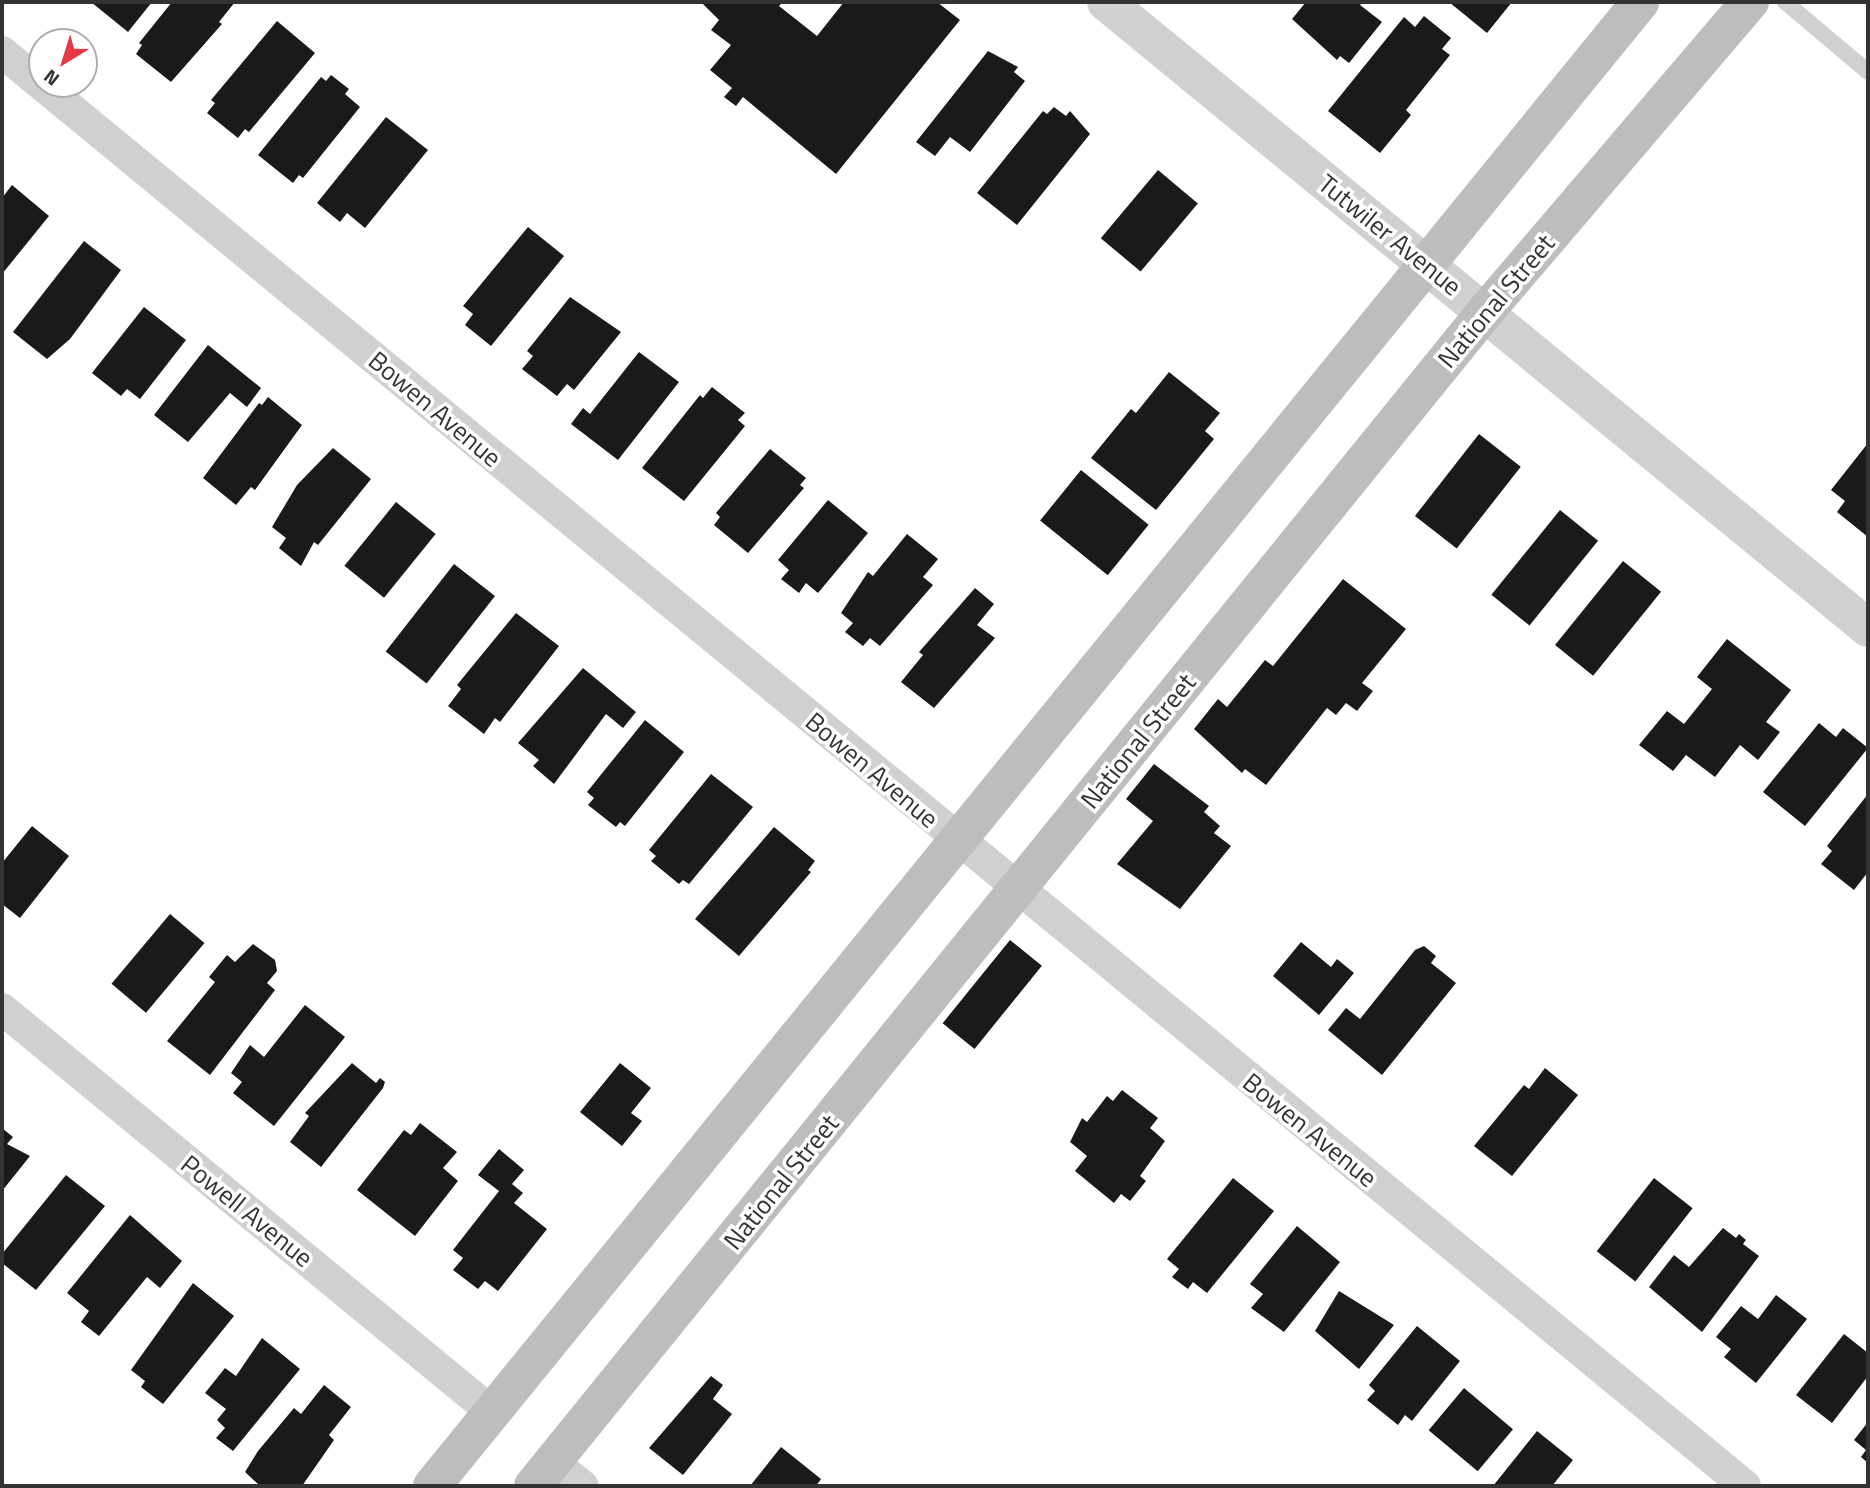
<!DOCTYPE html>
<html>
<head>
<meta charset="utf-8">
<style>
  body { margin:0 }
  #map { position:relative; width:1870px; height:1488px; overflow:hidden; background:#fff; font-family:"Titillium Web",sans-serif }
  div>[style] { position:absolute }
  .building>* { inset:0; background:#1a1a1a; transform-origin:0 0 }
  .service>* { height:16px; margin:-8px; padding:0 8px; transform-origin:8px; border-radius:8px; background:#d0d0d0 }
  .minor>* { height:32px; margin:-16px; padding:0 16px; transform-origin:16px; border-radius:16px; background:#d0d0d0 }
  .tertiary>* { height:38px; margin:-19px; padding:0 19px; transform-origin:19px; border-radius:19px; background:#d0d0d0 }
  .secondary>* { height:38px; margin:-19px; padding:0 19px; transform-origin:19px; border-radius:19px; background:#bdbdbd }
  span { translate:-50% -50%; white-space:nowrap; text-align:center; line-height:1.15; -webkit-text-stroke:7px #fff; paint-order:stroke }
  .street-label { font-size:26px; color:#333 }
  .frame { position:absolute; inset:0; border:4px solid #333; pointer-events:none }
  .north { position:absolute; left:28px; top:28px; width:70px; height:70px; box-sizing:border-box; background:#fff; border:2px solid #adadad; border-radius:50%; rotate:218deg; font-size:19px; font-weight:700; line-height:28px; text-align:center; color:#333 }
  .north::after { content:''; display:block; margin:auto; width:24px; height:32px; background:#e63946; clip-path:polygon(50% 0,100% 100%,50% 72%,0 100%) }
</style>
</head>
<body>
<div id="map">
  <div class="building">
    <div style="clip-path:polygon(91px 2px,152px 2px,128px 32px)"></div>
    <div style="clip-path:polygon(172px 2px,235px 2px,219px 22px,222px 24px,171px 82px,136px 54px,142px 45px,139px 43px)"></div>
    <div style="clip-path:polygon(701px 2px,783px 2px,779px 6px,817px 36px,844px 2px,937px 2px,960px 20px,836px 174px,743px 97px,736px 106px,724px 97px,732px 88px,710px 70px,731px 45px,711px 30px,719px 20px)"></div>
    <div style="clip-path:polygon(1306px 2px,1363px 2px,1360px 5px,1382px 22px,1349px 63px,1340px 56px,1337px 60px,1292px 19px)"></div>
    <div style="clip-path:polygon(1449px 2px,1512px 2px,1487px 33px)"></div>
    <div style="clip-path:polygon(1424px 16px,1451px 38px,1442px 49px,1450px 55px,1406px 110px,1411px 115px,1380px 153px,1328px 111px,1404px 17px,1415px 27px)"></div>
    <div style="clip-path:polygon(277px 21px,315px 53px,249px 132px,245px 129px,238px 138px,207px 113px,215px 103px,211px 100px)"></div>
    <div style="clip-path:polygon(988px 51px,1018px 67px,1014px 72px,1025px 81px,970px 152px,950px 137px,935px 156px,916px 142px)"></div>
    <div style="clip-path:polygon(331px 75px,349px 89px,345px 94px,360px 107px,303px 178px,299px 175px,293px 183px,258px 155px,321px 77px,326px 81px)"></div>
    <div style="clip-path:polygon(1054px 107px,1066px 116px,1070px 111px,1090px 134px,1017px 225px,977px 193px,1043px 111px,1047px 114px)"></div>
    <div style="clip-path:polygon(386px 117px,428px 150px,365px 228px,347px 213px,340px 222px,317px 203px)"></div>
    <div style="left:1158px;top:170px;width:52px;height:89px;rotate:40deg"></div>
    <div style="clip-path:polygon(12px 185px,49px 216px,2px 274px,2px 198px)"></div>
    <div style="clip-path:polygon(528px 227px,564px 256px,491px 346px,465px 325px,473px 314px,463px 306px)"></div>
    <div style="clip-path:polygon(84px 241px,121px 270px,70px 339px,47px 359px,13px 332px)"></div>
    <div style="clip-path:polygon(570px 297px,621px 332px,574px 390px,567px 384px,557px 396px,522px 369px,533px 356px,527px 351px)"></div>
    <div style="clip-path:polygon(144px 307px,186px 340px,140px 399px,127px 389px,121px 396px,92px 373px)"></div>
    <div style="clip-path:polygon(208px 345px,261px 388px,247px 407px,230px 393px,188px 442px,154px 415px)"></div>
    <div style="clip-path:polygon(639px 352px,679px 382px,618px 460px,571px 424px,583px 408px,590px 414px)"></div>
    <div style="clip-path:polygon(1169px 372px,1220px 413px,1205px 431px,1214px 439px,1156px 510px,1091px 458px,1131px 409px,1136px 413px)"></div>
    <div style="clip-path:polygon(712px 387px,745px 413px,738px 420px,745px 426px,684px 501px,642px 468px,700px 395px,703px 398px)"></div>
    <div style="clip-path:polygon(268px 397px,302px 425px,255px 490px,251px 487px,236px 505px,203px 478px,259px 403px,262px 405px)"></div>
    <div style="left:1479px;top:434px;width:53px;height:104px;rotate:38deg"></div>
    <div style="clip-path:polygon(1868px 443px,1868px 537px,1837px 512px,1845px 501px,1831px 490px)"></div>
    <div style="clip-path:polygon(333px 448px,371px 479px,318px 545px,314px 542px,301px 566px,279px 548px,286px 538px,272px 527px,297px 485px)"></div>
    <div style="clip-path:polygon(770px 449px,806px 478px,800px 485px,804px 488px,748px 553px,714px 525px,720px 517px,716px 513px)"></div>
    <div style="left:1081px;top:470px;width:87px;height:65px;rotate:39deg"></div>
    <div style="clip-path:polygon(828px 500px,868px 533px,818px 593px,806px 583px,799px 593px,781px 579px,789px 570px,778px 560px)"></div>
    <div style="left:396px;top:502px;width:51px;height:82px;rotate:39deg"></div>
    <div style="left:1560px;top:510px;width:49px;height:109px;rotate:39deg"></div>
    <div style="clip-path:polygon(907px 534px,938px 559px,923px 577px,933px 585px,880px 646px,870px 638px,863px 646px,845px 632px,853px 623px,841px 613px,868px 572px,873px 576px)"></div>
    <div style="left:1623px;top:561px;width:49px;height:108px;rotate:39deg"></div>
    <div style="left:454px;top:564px;width:52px;height:111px;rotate:38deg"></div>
    <div style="clip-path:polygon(1343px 579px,1406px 629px,1362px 683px,1373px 691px,1357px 711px,1346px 703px,1336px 715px,1327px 708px,1266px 785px,1245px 769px,1242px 773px,1194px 729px,1218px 699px,1227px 707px,1265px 660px,1273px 666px)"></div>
    <div style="clip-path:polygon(975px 588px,994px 604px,977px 625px,995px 638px,934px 708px,901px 682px,923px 655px,919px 652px)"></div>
    <div style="clip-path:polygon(516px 613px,559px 646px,500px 722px,495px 718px,484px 734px,448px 706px,461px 689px,457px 685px)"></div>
    <div style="clip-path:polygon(1727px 639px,1791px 690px,1766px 722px,1780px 732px,1758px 760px,1740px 745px,1715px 777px,1686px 755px,1673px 771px,1639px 745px,1667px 711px,1684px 724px,1712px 689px,1697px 677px)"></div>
    <div style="clip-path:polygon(583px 668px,636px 712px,623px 728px,606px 714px,554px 784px,533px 766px,539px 760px,518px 743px)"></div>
    <div style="clip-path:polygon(645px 720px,684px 752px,625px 826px,620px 822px,616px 827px,588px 805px,594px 798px,587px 792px)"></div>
    <div style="clip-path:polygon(1819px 723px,1836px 737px,1843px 728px,1868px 748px,1805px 826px,1763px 792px)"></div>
    <div style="clip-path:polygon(1154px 764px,1209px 806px,1204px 812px,1220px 826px,1214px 833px,1231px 846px,1180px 909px,1117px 864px,1153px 821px,1126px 799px)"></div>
    <div style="clip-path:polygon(711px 774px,753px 807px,689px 884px,683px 880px,679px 884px,651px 861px,656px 856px,649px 850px)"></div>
    <div style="clip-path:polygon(1868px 794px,1868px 872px,1854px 890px,1821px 864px,1832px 851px,1827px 846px)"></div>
    <div style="clip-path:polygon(32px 826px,69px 856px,20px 918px,2px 904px,2px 863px)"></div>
    <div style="clip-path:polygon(774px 827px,815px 861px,808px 870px,811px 872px,739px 956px,695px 919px)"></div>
    <div style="left:170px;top:914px;width:45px;height:91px;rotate:40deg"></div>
    <div style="left:1010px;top:940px;width:41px;height:107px;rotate:39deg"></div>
    <div style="clip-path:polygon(1301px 942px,1331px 967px,1337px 959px,1354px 973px,1319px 1015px,1273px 976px)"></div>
    <div style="clip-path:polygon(253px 944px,275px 960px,277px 971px,267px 983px,275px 990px,210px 1075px,167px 1041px,215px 982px,209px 977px,227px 955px,235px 962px)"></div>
    <div style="clip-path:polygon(1424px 946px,1436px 956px,1431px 963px,1456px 983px,1382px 1075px,1328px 1030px,1346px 1008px,1360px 1019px,1415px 950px)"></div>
    <div style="clip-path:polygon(305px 1005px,345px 1037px,274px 1126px,233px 1093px,242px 1082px,231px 1073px,250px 1045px,264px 1057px)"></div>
    <div style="clip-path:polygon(352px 1063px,376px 1083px,380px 1078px,385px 1082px,383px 1088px,321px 1167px,290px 1142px,309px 1116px,305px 1113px)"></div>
    <div style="clip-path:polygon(620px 1063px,651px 1088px,631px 1113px,642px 1121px,622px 1146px,580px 1112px)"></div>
    <div style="clip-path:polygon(1545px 1068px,1578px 1095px,1512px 1176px,1474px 1146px,1524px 1085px,1529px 1089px)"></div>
    <div style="clip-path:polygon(1122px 1090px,1158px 1118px,1150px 1128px,1165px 1141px,1140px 1176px,1146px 1181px,1130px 1201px,1121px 1194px,1114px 1203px,1075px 1171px,1087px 1156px,1070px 1142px,1082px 1118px,1087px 1122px,1107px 1096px,1113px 1101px)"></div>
    <div style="clip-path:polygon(420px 1123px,457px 1152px,443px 1168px,458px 1181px,415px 1236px,357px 1190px,404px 1130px,411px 1135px)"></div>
    <div style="clip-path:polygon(2px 1128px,13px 1137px,7px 1144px,30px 1156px,2px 1191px)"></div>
    <div style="clip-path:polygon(499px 1149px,524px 1170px,512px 1184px,523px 1193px,514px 1203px,547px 1229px,498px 1291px,485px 1281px,478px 1289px,453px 1270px,463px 1258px,453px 1250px,499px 1191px,478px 1175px)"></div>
    <div style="clip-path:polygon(66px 1175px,105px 1206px,36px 1290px,2px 1263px,2px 1254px)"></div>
    <div style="clip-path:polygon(1233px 1178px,1274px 1211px,1207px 1293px,1193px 1282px,1188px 1289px,1172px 1277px,1179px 1269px,1167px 1259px)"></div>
    <div style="left:1654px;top:1178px;width:49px;height:93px;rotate:38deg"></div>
    <div style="clip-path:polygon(130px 1215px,182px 1261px,160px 1288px,147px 1277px,99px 1336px,81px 1322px,89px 1311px,67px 1293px)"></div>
    <div style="clip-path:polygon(1297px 1226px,1340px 1262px,1284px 1332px,1251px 1308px,1263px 1294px,1250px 1284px)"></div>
    <div style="clip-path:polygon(1723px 1228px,1736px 1238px,1739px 1234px,1746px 1240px,1743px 1244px,1759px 1256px,1702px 1332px,1649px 1287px,1674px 1255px,1689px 1267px)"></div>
    <div style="clip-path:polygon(193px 1283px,234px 1316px,163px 1404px,141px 1387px,145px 1381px,131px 1370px)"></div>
    <div style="clip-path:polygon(1339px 1291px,1394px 1325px,1359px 1369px,1315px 1331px)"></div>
    <div style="clip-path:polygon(1776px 1295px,1807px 1319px,1756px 1383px,1724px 1357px,1731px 1349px,1716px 1337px,1741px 1306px,1758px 1319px)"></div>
    <div style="clip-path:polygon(1417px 1326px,1460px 1361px,1412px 1421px,1405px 1415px,1398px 1425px,1367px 1400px,1375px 1391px,1369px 1385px)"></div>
    <div style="clip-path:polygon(1844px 1334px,1868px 1353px,1868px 1376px,1832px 1423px,1796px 1395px)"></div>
    <div style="clip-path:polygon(262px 1338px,300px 1369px,233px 1451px,216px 1438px,225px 1428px,217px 1420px,226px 1409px,205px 1393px,225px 1368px,236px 1376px)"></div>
    <div style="clip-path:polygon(711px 1376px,723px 1385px,713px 1399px,732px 1414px,683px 1475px,649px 1448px)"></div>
    <div style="clip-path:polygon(324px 1385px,351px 1407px,329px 1435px,334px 1440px,302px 1486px,259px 1485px,245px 1472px,258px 1451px,294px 1408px,301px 1414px)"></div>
    <div style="left:1464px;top:1388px;width:64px;height:55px;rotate:40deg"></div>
    <div style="clip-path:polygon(1868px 1422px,1868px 1463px,1861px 1457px,1866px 1450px,1854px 1440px)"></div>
    <div style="clip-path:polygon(1537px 1431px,1573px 1460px,1552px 1486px,1493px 1486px)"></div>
    <div style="clip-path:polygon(781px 1447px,821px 1479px,816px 1486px,750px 1486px)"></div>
  </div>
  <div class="service">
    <div style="left:1785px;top:2px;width:109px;rotate:40.1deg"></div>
  </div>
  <div class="minor">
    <div style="left:2px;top:52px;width:2257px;rotate:39.44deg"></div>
    <div style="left:2px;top:1009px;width:636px;rotate:39.45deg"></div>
    <div style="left:553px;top:1462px;width:38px;rotate:39deg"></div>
  </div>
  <div class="tertiary">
    <div style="left:1106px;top:2px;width:986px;rotate:39.4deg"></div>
  </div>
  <div class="secondary">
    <div style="left:432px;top:1486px;width:1914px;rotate:-50.85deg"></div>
    <div style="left:533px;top:1486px;width:1511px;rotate:-50.96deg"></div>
    <div style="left:1485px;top:312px;width:408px;rotate:-49.5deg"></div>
  </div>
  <div class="street-label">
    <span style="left:1390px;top:235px;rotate:39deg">Tutwiler Avenue</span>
    <span style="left:1496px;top:301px;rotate:-50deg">National Street</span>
    <span style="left:435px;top:409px;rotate:40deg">Bowen Avenue</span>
    <span style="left:1138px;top:741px;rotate:-51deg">National Street</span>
    <span style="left:872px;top:770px;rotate:40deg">Bowen Avenue</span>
    <span style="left:1310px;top:1130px;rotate:39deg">Bowen Avenue</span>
    <span style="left:781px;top:1182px;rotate:-51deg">National Street</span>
    <span style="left:247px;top:1211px;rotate:39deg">Powell Avenue</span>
  </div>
  <div class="frame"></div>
  <div class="north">N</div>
</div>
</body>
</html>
